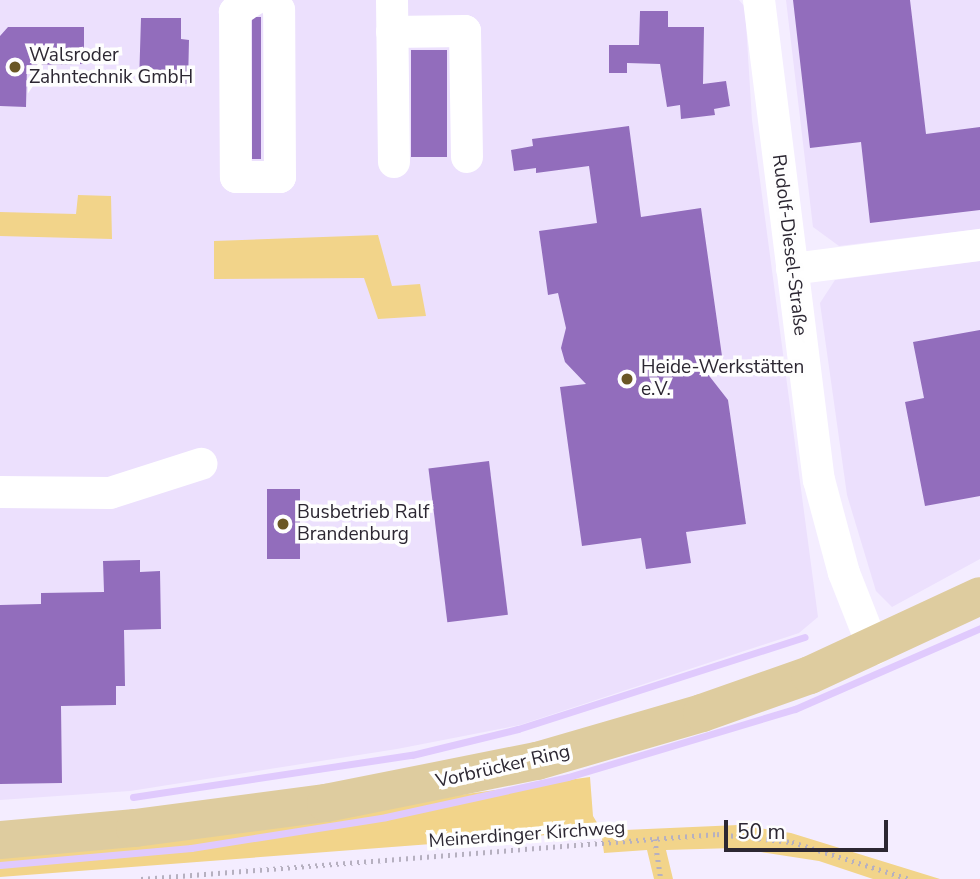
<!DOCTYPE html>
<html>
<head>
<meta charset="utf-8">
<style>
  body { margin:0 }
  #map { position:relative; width:980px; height:879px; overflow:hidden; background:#f4edff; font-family:"Nunito Sans",sans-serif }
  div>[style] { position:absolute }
  .built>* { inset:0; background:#ece0fd }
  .green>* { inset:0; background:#f2d48a }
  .stream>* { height:7px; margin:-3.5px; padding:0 3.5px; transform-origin:3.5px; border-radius:3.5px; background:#e0cafd }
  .building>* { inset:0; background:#926dbc; transform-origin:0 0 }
  .path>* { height:4.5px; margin-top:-2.25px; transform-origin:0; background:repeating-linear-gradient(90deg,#b6b0c0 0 2px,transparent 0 7px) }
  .minor>* { height:32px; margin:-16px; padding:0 16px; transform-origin:16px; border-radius:16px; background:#fff }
  .major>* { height:38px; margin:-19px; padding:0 19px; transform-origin:19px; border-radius:19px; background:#decc9f }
  .dots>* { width:19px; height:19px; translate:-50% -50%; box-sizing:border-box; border:4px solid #fefefe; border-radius:50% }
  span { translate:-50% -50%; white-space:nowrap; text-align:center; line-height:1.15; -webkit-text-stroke:7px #fefefe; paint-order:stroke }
  .poi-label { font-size:19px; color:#2c2732 }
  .left { translate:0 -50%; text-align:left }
  .street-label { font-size:19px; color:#2c2732 }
  .scale { position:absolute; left:724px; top:820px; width:164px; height:32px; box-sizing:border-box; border:4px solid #2c2732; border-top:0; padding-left:9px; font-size:21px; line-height:24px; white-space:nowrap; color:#2c2732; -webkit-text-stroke:5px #fefefe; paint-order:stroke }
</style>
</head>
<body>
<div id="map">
  <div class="built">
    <div style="clip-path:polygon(0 0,739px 0,745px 7px,752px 120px,818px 617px,799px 633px,520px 725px,397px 749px,130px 791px,0 800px)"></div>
    <div style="clip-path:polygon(786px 0,980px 0,980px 229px,839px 246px,813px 227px)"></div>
    <div style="clip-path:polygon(980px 261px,980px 559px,892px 607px,876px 591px,847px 495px,820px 303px,835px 280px)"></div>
  </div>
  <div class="green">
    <div style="clip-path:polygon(78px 195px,111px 196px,112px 239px,0 236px,0 212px,76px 214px)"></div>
    <div style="clip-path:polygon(378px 235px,392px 286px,420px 284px,426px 316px,378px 319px,364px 278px,214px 279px,214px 241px)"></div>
    <div style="clip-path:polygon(590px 777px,593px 816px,602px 831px,738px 825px,791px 833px,940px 879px,873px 879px,819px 861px,734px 848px,666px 850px,673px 879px,654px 879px,647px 850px,604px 853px,601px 831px,0 877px,0 853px,140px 839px)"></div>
  </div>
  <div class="stream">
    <div style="left:133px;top:797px;width:282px;rotate:-8.6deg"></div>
    <div style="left:412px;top:755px;width:109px;rotate:-13.8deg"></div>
    <div style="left:518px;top:729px;width:301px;rotate:-17.8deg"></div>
    <div style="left:0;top:865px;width:192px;rotate:-5.1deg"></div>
    <div style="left:191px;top:848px;width:197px;rotate:-9deg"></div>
    <div style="left:386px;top:817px;width:186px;rotate:-12.4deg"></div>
    <div style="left:568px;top:777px;width:237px;rotate:-16.7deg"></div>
    <div style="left:795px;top:709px;width:202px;rotate:-23.6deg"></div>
  </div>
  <div class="building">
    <div style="clip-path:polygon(793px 0,910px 0,926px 134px,980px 127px,980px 210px,870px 223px,861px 142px,810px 148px)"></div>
    <div style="clip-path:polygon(640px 11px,668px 11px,668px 27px,704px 27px,703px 84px,726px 81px,730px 106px,714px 109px,715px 115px,681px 119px,680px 105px,667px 107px,660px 64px,627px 63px,627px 73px,609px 73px,609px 45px,639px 45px)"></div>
    <div style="left:261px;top:17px;width:142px;height:9px;rotate:90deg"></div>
    <div style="clip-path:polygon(141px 18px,181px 18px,181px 39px,189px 40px,188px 84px,139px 83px)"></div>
    <div style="clip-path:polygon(8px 27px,84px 27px,84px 64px,27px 65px,26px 107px,0 106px,0 36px)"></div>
    <div style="left:411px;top:50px;width:36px;height:107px"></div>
    <div style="clip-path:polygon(629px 126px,641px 217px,701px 208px,722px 356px,696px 359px,728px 400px,746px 524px,686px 532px,691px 563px,646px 569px,641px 538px,582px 546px,560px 387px,586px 384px,565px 362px,561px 348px,566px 328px,558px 293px,548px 295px,539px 231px,597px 223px,589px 166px,536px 173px,536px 168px,514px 171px,511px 150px,533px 146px,532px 139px)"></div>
    <div style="clip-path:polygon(980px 330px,980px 496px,925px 506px,905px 402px,924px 398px,913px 342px)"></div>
    <div style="left:489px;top:461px;width:155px;height:61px;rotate:83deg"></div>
    <div style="left:267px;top:489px;width:33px;height:70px"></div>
    <div style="clip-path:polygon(140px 560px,140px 572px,160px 571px,161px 629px,124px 630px,125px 686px,116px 686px,116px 705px,61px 706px,62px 783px,0 784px,0 605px,41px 604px,41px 593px,104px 592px,103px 561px)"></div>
  </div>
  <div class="path">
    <div style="left:655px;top:839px;width:40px;rotate:81.5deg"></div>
    <div style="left:141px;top:879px;width:578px;rotate:-4.47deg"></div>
    <div style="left:717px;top:834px;width:75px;rotate:6.1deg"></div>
    <div style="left:792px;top:842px;width:123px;rotate:17.5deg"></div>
  </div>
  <div class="minor">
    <div style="left:253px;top:0;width:22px;rotate:146deg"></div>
    <div style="left:235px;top:12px;width:165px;rotate:89.7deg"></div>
    <div style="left:236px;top:177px;width:44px"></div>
    <div style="left:280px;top:177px;width:167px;rotate:-90.3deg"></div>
    <div style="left:279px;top:10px;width:11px;rotate:-117deg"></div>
    <div style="left:392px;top:0;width:162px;rotate:89.3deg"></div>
    <div style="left:759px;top:0;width:484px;rotate:82.9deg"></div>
    <div style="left:819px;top:480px;width:96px;rotate:75deg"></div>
    <div style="left:844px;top:573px;width:82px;rotate:68.5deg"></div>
    <div style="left:392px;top:32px;width:73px;rotate:-0.8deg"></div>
    <div style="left:465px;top:31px;width:126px;rotate:89.1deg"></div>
    <div style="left:792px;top:269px;width:190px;rotate:-7.3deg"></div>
    <div style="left:0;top:492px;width:110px;rotate:0.5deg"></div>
    <div style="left:110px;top:493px;width:96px;rotate:-17.7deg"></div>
  </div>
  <div class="major">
    <div style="left:0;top:840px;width:136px;rotate:-5.1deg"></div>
    <div style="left:135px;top:828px;width:193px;rotate:-7.5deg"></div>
    <div style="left:326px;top:803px;width:215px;rotate:-11.3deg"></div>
    <div style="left:537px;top:761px;width:172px;rotate:-16.2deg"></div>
    <div style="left:702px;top:713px;width:114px;rotate:-19.4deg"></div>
    <div style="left:810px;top:675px;width:187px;rotate:-24.9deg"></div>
  </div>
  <div class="dots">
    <div style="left:15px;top:67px;background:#6a5725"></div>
    <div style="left:627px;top:379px;background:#6a5725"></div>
    <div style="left:283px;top:524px;background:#6a5725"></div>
  </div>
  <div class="poi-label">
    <span class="left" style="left:29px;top:67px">Walsroder<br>Zahntechnik GmbH</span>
    <span class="left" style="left:641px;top:379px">Heide-Werkstätten<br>e.V.</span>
    <span class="left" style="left:297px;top:524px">Busbetrieb Ralf<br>Brandenburg</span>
  </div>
  <div class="street-label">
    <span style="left:789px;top:245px;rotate:83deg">Rudolf-Diesel-Straße</span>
    <span style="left:503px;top:767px;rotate:-13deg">Vorbrücker Ring</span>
    <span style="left:527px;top:835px;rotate:-4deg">Meinerdinger Kirchweg</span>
  </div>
  <div class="scale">50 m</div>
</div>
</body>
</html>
